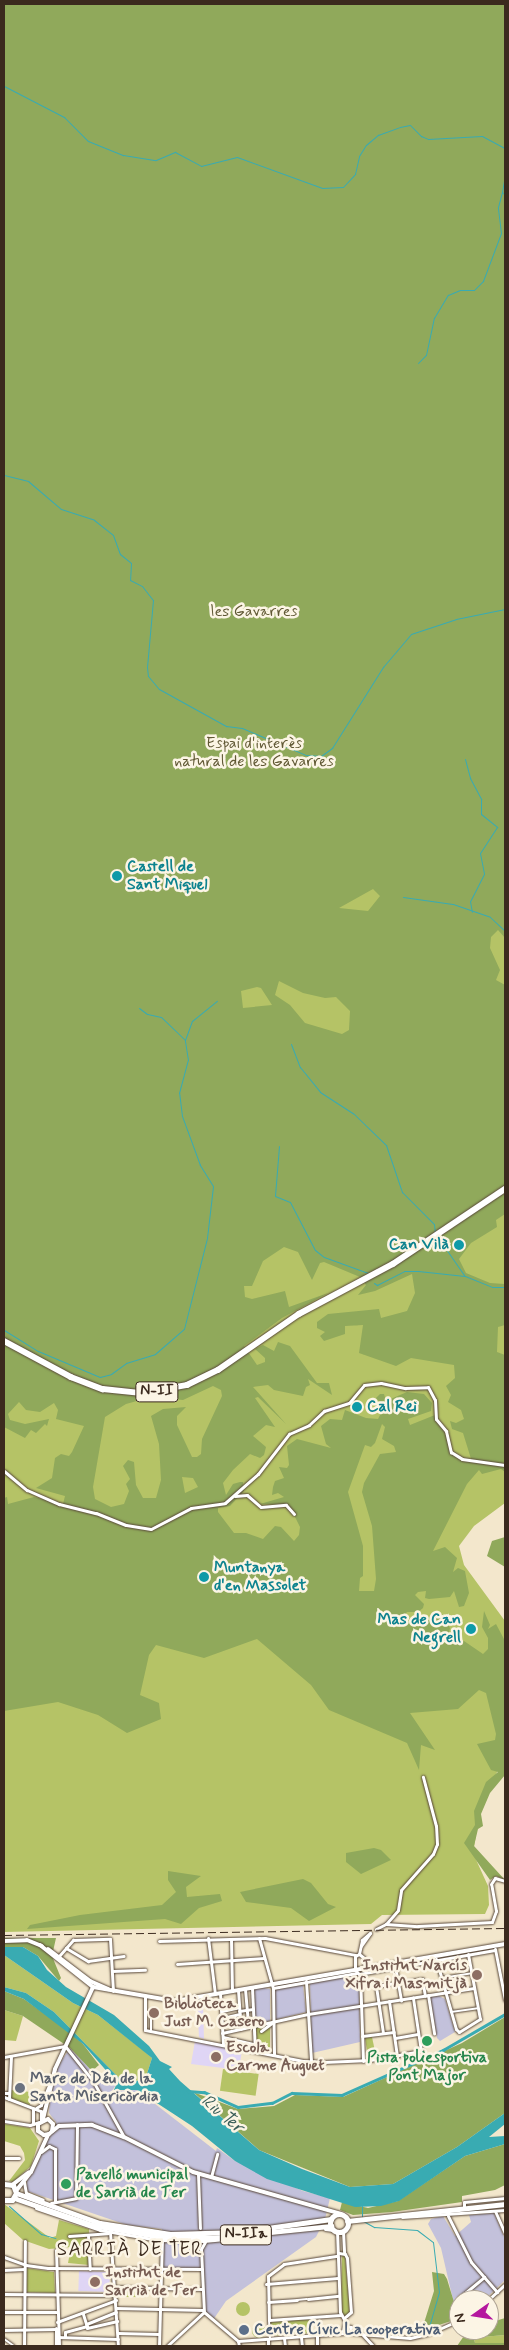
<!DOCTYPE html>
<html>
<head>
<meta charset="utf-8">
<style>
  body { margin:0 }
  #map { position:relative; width:509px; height:2350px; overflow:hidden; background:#f3e7cc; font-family:Mynerve,sans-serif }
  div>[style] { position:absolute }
  .built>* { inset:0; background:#dfd5f5; transform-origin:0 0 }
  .industrial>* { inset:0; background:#c3c1db }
  .green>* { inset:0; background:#b5c366; transform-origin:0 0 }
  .round { border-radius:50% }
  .forest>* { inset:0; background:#90a95b }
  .water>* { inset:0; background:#39abb2 }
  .stream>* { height:1px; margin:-0.5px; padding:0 0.5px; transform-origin:0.5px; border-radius:0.5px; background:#39abb2 }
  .canal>* { height:2.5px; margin:-1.25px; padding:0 1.25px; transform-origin:1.25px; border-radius:1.25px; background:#39abb2 }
  .roads { filter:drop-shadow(0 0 1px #574638) drop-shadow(0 0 1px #574638) }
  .pedestrian>* { height:2px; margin:-1px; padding:0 1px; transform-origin:1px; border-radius:1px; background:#fff }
  .minor>* { height:3px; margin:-1.5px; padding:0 1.5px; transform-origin:1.5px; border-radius:1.5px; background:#fff }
  .tertiary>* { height:4px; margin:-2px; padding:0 2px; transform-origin:2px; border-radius:2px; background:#fff }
  .primary>* { height:5px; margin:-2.5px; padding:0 2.5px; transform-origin:2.5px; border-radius:2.5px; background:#fff }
  .primary>.ring { margin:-2.5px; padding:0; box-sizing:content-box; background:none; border:5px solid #fff; border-radius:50% }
  .trunk>* { height:5.5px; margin:-2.75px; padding:0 2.75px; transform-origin:2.75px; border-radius:2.75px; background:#fff }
  .rail>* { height:1px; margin-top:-0.5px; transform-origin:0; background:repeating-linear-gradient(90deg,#3b2a1e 0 8px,transparent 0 12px) }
  .dots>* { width:14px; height:14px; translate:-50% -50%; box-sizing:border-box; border:2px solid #fcf5e5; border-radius:50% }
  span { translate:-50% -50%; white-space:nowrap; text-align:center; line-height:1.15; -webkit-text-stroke:5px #fcf5e5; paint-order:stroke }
  .shield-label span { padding:1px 4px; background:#fcf5e5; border:1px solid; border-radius:4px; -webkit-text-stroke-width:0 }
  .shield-label { font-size:15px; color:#3b2a1e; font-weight:700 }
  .park-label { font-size:16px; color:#605834 }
  .culture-label { font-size:16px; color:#0d838f; font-weight:700 }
  .left { translate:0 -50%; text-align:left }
  .right { translate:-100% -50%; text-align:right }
  .education-label { font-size:16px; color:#785e54; font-weight:700 }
  .leisure-label { font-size:16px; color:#27864d; font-weight:700 }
  .worship-label { font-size:16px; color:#5b616d; font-weight:700 }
  .service-label { font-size:16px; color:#4e5e75; font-weight:700 }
  .water-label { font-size:18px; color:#3a5e59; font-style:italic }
  .quarter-label { font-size:19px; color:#3b2a1e; letter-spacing:1px }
  .frame { position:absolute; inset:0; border:5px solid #3b2a1e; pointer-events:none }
  .north { position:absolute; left:449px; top:2290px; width:50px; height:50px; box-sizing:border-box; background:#fcf5e5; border:1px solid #afa495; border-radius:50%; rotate:257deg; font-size:14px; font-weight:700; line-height:20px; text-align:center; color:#3b2a1e }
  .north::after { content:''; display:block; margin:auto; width:18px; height:22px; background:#b5179e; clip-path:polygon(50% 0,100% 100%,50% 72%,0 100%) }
</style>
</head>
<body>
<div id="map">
  <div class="built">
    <div style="clip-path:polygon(202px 1998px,203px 2003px,204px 2039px,199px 2037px,197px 1999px)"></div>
    <div style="clip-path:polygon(195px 2041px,242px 2050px,239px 2070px,191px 2064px)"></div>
    <div style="left:79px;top:2271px;width:31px;height:20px;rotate:2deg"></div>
  </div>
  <div class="industrial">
    <div style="clip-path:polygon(355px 1975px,359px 1980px,360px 2042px,312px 2053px,310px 1983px)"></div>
    <div style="clip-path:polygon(303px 1985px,306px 2012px,274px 2020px,275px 1989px)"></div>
    <div style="clip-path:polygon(264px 1988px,270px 1989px,270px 2021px,254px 2024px,254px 1989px)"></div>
    <div style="clip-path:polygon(439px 1996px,445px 1999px,455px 2032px,440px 2041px,437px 2038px,430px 1997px)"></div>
    <div style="clip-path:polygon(70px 2048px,100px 2079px,103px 2074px,117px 2083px,112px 2091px,137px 2090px,216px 2151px,217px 2148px,235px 2161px,303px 2191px,330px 2198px,325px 2219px,316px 2237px,226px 2301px,213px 2320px,206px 2314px,203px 2268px,163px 2268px,162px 2229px,127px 2225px,27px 2191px,27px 2181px,37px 2165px,45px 2138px,56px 2129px,56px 2122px,49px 2113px,51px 2088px,58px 2066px)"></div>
    <div style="clip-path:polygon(494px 2213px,505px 2239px,505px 2280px,484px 2300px,459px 2300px,457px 2317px,441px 2248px,428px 2224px,431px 2219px,443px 2216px,455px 2236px,471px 2222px,469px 2215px)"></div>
  </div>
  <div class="green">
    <div style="clip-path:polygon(4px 4px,505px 4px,505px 1503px,474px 1526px,459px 1546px,464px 1565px,505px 1621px,505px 1758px,482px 1799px,473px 1853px,488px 1886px,489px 1905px,485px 1914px,382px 1915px,371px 1924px,4px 1932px)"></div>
    <div style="clip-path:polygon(4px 1955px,73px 2003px,98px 2015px,144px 2051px,152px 2058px,145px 2080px,123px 2082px,54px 2012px,26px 1993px,4px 1987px)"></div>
    <div style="clip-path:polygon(4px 2010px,23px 2016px,16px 2041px,4px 2040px)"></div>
    <div style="clip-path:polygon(270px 2025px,270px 2051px,257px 2050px,256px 2028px)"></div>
    <div style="clip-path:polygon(372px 2037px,376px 2056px,368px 2058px,365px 2038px)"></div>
    <div style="left:223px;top:2069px;width:36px;height:22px;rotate:8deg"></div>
    <div style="clip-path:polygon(11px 2090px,31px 2092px,30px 2105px,11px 2099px)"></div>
    <div style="clip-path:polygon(4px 2124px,30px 2128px,39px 2141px,31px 2166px,13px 2182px,9px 2181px,25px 2160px,24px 2153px,20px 2146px,4px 2141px)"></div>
    <div style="clip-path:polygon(4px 2204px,50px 2238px,56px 2236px,59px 2220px,89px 2229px,89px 2265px,68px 2263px,71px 2247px,49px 2249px,23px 2240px,4px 2223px)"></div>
    <div style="clip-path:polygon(342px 2254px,345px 2256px,350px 2313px,344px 2316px,341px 2312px)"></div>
    <div style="clip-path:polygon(26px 2268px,54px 2272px,55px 2293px,27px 2292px)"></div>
    <div style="left:122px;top:2289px;width:24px;height:8px"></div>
    <div class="round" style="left:236px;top:2302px;width:14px;height:14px"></div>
    <div style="left:309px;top:2319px;width:14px;height:39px;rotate:86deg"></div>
    <div class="round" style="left:252px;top:2324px;width:14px;height:14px"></div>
    <div style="clip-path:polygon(468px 2330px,479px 2330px,482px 2337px,505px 2335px,505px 2343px,475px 2343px,473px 2335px,466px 2333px)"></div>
  </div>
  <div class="forest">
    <div style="clip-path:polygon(evenodd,4px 4px,505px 4px,505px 938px,498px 930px,491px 937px,490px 948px,500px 970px,496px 980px,505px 985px,505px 1214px,496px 1220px,497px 1227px,471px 1243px,459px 1259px,466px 1273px,490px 1283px,505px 1284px,505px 1325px,498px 1327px,497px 1352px,505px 1355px,505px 1472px,501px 1469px,482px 1474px,479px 1470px,467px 1484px,433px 1551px,445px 1547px,457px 1558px,453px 1572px,458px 1568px,465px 1571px,469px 1593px,464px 1606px,459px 1607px,454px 1591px,450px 1597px,429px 1599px,425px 1598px,426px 1591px,418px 1592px,415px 1595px,424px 1604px,423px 1608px,418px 1612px,407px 1612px,401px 1620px,410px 1623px,432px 1620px,436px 1613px,442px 1614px,450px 1628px,448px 1638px,451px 1644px,464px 1641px,483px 1654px,488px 1649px,488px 1638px,482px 1627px,484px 1611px,490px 1625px,488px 1629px,496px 1624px,505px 1641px,505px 1775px,490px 1793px,481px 1814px,483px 1826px,478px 1829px,474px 1846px,505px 1880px,496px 1876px,490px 1880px,464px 1843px,475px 1825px,474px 1811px,486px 1782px,498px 1772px,491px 1770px,477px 1744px,495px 1740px,496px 1734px,486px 1693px,479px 1690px,458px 1709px,410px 1713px,435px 1750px,421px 1745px,419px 1770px,407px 1743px,329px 1710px,311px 1685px,257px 1639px,204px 1658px,156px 1645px,149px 1655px,140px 1695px,159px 1703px,161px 1719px,127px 1733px,98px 1715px,58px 1702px,4px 1711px,4px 1498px,7px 1497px,8px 1504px,34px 1497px,63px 1504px,65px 1496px,36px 1488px,52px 1478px,55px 1458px,61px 1454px,69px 1456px,72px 1452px,84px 1426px,56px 1419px,58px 1410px,54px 1403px,40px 1412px,26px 1410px,19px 1402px,8px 1414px,10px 1420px,25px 1424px,49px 1419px,47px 1426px,45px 1424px,36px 1433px,31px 1430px,25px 1438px,4px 1427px,4px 4px,373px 889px,380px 896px,368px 911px,339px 908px,373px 889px,4px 4px,279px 981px,303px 993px,325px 998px,336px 997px,350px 1011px,349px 1030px,342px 1034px,305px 1023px,290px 1005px,275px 995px,279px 981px,4px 4px,257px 987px,261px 988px,272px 1005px,243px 1008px,241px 991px,257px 987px,4px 4px,284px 1247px,298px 1252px,312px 1280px,320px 1263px,324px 1262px,360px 1277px,366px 1285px,358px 1295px,375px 1291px,412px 1274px,415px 1293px,407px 1311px,381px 1318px,379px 1309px,328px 1314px,317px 1322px,317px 1328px,325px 1332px,320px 1336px,324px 1341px,345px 1334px,345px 1326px,363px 1325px,359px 1353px,396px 1366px,411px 1358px,454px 1365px,455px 1378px,446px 1386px,451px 1395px,448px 1402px,461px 1410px,464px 1419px,456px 1423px,450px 1421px,452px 1429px,463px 1433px,472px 1462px,463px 1461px,451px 1454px,444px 1429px,435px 1415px,410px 1425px,408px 1419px,431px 1411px,432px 1403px,424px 1394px,407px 1392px,386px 1401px,384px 1394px,380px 1394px,376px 1398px,384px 1407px,378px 1419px,366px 1418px,345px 1410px,342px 1420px,330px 1419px,321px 1426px,326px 1444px,331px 1448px,297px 1439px,287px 1446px,289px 1465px,287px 1468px,279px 1467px,284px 1478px,275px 1481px,273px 1487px,272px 1495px,278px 1493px,284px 1497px,260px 1504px,289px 1505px,300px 1527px,299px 1535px,294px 1541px,281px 1527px,275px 1526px,263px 1539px,246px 1533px,234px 1533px,218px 1512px,218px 1508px,230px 1506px,244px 1491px,243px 1482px,240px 1482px,233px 1484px,226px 1495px,223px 1483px,233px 1470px,250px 1454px,260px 1458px,264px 1455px,266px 1447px,253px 1436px,266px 1425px,275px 1427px,255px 1398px,258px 1397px,286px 1424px,253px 1387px,268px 1385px,274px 1390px,303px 1396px,306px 1387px,310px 1385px,308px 1379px,332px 1395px,329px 1383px,317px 1383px,290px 1346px,278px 1342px,274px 1351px,263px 1345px,255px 1349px,265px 1358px,265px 1362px,257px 1365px,244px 1346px,282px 1318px,328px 1293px,289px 1307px,285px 1291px,252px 1299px,245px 1297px,244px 1286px,252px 1286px,263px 1261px,284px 1247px,4px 4px,213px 1386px,221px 1390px,222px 1396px,202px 1439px,201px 1454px,197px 1457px,192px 1457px,177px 1425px,177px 1416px,186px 1407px,163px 1409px,151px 1416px,159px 1444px,161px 1480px,156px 1498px,143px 1498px,136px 1485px,134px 1462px,128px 1460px,123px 1466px,130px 1479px,126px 1484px,129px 1491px,124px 1504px,111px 1507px,95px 1499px,93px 1487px,105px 1417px,126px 1404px,151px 1397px,183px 1400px,213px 1386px,4px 4px,382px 1424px,385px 1427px,382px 1439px,394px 1446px,396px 1452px,380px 1454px,364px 1483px,362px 1492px,372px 1526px,376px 1579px,374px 1591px,359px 1591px,360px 1578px,363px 1576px,363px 1546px,348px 1492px,365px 1445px,371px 1447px,375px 1443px,382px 1424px,4px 4px,182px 1477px,193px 1478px,198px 1487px,185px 1493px,182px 1477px)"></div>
    <div style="clip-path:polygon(505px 1537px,505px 1567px,487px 1556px,492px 1541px)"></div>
    <div style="clip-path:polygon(374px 1848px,381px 1850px,391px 1860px,361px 1874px,346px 1862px,346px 1853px)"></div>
    <div style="clip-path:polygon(168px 1871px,201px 1876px,186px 1887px,187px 1897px,220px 1894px,222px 1901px,199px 1908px,181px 1924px,165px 1919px,27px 1929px,30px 1925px,80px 1915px,162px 1905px,176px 1892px,168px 1880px)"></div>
    <div style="clip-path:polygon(303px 1879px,311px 1883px,328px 1904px,336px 1907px,309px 1921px,291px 1908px,246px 1902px,240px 1892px)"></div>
    <div style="clip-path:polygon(4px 1938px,56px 1938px,52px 1956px,61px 1978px,59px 1981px,38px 1956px,23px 1947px,4px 1947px)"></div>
    <div style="clip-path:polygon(4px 1991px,24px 1999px,67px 2030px,83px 2044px,99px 2065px,92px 2071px,70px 2048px,23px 2016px,4px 2010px)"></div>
    <div style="clip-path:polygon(505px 2017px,505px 2113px,457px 2147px,393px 2184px,350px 2187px,259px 2150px,193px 2092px,238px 2109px,274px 2106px,295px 2095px,343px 2097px,462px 2043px)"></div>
    <div style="clip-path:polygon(505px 2144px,505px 2185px,495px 2190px,462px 2196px,462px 2202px,392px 2212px,353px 2215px,340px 2210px,342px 2202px,368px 2208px,398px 2201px,465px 2156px)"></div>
    <div style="clip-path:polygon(432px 2272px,444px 2274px,447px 2279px,457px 2312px,457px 2319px,433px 2327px,424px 2323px,434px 2291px)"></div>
    <div style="clip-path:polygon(505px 2318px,505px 2335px,482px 2337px,479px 2330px,489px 2330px,489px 2323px)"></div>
    <div style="clip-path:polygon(466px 2333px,473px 2335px,475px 2343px,505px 2343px,505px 2346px,457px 2346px)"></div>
  </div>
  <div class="water">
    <div style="clip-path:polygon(4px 1947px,23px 1947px,38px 1956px,47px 1970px,66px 1987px,114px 2015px,149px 2046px,160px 2061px,172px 2067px,169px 2069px,180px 2081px,259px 2150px,302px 2169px,350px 2187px,393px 2184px,457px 2147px,505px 2113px,505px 2124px,489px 2137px,505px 2136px,505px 2144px,465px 2156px,399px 2201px,381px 2206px,355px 2207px,267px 2179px,235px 2161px,192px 2126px,137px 2090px,114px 2090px,117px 2083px,83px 2044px,24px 1999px,4px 1991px,4px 1987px,26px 1993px,54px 2012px,123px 2082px,145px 2080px,152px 2058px,98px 2015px,73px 2003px,4px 1955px)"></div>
  </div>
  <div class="stream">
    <div style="left:4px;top:86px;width:68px;rotate:27.3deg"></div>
    <div style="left:64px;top:117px;width:34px;rotate:45deg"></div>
    <div style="left:88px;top:141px;width:38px;rotate:22deg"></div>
    <div style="left:123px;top:155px;width:33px;rotate:9deg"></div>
    <div style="left:156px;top:160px;width:21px;rotate:-23deg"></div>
    <div style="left:175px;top:152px;width:30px;rotate:28deg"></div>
    <div style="left:201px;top:166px;width:37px;rotate:-14deg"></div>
    <div style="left:237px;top:157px;width:90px;rotate:20deg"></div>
    <div style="left:322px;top:188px;width:21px;rotate:-3deg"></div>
    <div style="left:343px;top:187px;width:18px;rotate:-47deg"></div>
    <div style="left:355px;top:174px;width:18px;rotate:-77deg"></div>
    <div style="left:359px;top:156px;width:13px;rotate:-58deg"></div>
    <div style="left:366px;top:145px;width:16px;rotate:-40deg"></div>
    <div style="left:378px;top:135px;width:23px;rotate:-20deg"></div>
    <div style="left:400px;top:127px;width:10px;rotate:-11deg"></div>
    <div style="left:410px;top:125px;width:16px;rotate:45deg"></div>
    <div style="left:421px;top:136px;width:8px;rotate:23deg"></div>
    <div style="left:428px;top:139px;width:54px;rotate:-3.2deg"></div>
    <div style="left:482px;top:136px;width:26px;rotate:28deg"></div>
    <div style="left:505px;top:175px;width:17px;rotate:100deg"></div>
    <div style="left:502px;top:192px;width:4px;rotate:45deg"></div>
    <div style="left:418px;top:363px;width:11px;rotate:-45deg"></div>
    <div style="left:426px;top:355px;width:38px;rotate:-78deg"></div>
    <div style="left:434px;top:318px;width:27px;rotate:-59deg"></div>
    <div style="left:448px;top:295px;width:13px;rotate:-23deg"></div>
    <div style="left:460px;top:290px;width:14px"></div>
    <div style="left:474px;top:290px;width:13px;rotate:-45deg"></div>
    <div style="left:483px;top:281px;width:51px;rotate:-69.4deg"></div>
    <div style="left:501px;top:233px;width:26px;rotate:-97deg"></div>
    <div style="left:498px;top:207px;width:16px;rotate:-75deg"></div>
    <div style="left:4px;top:475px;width:25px;rotate:14deg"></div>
    <div style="left:28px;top:481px;width:43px;rotate:40.3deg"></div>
    <div style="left:61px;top:509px;width:35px;rotate:18deg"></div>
    <div style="left:94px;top:520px;width:24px;rotate:38deg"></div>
    <div style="left:113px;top:535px;width:20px;rotate:70deg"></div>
    <div style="left:120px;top:554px;width:14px;rotate:39deg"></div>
    <div style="left:131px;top:563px;width:17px;rotate:93deg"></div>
    <div style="left:130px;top:580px;width:13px;rotate:27deg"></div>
    <div style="left:142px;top:586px;width:18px;rotate:52deg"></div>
    <div style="left:153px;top:600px;width:67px;rotate:95.1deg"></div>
    <div style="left:147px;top:667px;width:9px;rotate:84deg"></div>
    <div style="left:148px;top:676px;width:17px;rotate:50deg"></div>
    <div style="left:159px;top:689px;width:77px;rotate:28.9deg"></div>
    <div style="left:226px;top:726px;width:16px;rotate:7deg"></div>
    <div style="left:242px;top:728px;width:69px;rotate:22.9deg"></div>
    <div style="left:306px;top:755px;width:15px;rotate:4deg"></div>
    <div style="left:321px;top:756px;width:14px;rotate:-36deg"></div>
    <div style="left:332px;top:748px;width:96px;rotate:-57.8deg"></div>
    <div style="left:383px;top:667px;width:43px;rotate:-49.7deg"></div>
    <div style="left:411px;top:634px;width:47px;rotate:-18.4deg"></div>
    <div style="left:456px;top:619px;width:50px;rotate:-11.5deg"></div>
    <div style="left:465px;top:759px;width:20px;rotate:75deg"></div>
    <div style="left:470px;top:778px;width:24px;rotate:62deg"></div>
    <div style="left:481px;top:799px;width:15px;rotate:90deg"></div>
    <div style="left:481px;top:814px;width:21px;rotate:39deg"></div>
    <div style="left:497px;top:827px;width:31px;rotate:123deg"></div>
    <div style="left:480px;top:853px;width:21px;rotate:79deg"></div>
    <div style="left:484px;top:874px;width:30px;rotate:117deg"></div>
    <div style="left:470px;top:901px;width:11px;rotate:80deg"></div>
    <div style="left:403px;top:897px;width:50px;rotate:8deg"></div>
    <div style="left:453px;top:904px;width:39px;rotate:19deg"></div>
    <div style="left:490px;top:917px;width:21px;rotate:43deg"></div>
    <div style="left:185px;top:1040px;width:20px;rotate:-70deg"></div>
    <div style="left:192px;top:1021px;width:32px;rotate:-39deg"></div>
    <div style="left:291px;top:1044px;width:25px;rotate:69deg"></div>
    <div style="left:300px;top:1067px;width:32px;rotate:51deg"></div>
    <div style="left:320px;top:1092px;width:40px;rotate:32.9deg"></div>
    <div style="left:354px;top:1114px;width:45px;rotate:44.1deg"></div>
    <div style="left:386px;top:1145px;width:50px;rotate:71.2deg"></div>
    <div style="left:402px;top:1192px;width:45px;rotate:45deg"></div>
    <div style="left:434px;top:1224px;width:9px;rotate:84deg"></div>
    <div style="left:279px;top:1146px;width:50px;rotate:94.6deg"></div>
    <div style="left:275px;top:1196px;width:16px;rotate:22deg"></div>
    <div style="left:290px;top:1202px;width:54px;rotate:62.5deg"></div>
    <div style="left:315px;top:1250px;width:11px;rotate:38deg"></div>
    <div style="left:324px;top:1257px;width:47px;rotate:20deg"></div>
    <div style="left:439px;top:1239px;width:44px;rotate:55.2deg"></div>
    <div style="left:374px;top:1283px;width:4px;rotate:34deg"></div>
    <div style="left:377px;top:1285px;width:30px;rotate:-27deg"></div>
    <div style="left:404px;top:1271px;width:14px"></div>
    <div style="left:418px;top:1271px;width:47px;rotate:6.1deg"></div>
    <div style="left:465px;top:1276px;width:29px;rotate:22deg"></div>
    <div style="left:492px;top:1287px;width:13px"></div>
    <div style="left:4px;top:1330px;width:40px;rotate:32deg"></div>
    <div style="left:38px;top:1351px;width:67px;rotate:22.8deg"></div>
    <div style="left:100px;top:1377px;width:11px;rotate:-15deg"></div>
    <div style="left:111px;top:1374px;width:19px;rotate:-36deg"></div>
    <div style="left:126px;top:1363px;width:30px;rotate:-17deg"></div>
    <div style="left:155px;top:1354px;width:38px;rotate:-41deg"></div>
    <div style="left:184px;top:1329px;width:94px;rotate:-75.8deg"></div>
    <div style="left:207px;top:1238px;width:52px;rotate:-83.4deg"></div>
    <div style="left:213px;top:1186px;width:25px;rotate:-122deg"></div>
    <div style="left:200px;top:1165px;width:52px;rotate:-110.2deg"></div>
    <div style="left:182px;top:1116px;width:23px;rotate:-97deg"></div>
    <div style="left:179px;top:1093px;width:34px;rotate:-75deg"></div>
    <div style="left:188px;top:1060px;width:20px;rotate:-99deg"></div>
    <div style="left:185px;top:1040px;width:33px;rotate:-136deg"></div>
    <div style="left:161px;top:1017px;width:14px;rotate:-168deg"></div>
    <div style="left:147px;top:1014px;width:10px;rotate:-143deg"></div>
    <div style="left:9px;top:2206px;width:43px;rotate:41.2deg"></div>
    <div style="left:41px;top:2234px;width:15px;rotate:16deg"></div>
    <div style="left:362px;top:2206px;width:11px;rotate:90deg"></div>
    <div style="left:363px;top:2221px;width:13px;rotate:29deg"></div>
    <div style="left:374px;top:2227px;width:43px;rotate:4deg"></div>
    <div style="left:417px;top:2230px;width:20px;rotate:37deg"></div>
    <div style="left:433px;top:2242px;width:50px;rotate:83.2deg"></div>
    <div style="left:439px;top:2292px;width:36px;rotate:106deg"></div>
    <div style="left:420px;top:2346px;width:1px;rotate:-90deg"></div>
  </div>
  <div class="canal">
    <div style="left:188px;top:2091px;width:16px;rotate:4deg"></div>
    <div style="left:204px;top:2092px;width:37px;rotate:24deg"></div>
    <div style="left:238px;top:2107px;width:34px;rotate:-7deg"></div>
    <div style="left:272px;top:2103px;width:22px;rotate:-27deg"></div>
    <div style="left:292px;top:2093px;width:50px;rotate:2.3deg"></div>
    <div style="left:342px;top:2095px;width:111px;rotate:-24deg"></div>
    <div style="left:443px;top:2050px;width:72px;rotate:-30.1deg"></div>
  </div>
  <div class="roads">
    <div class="pedestrian">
      <div style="left:442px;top:1978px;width:30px;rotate:-9deg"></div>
      <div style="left:145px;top:2012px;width:6px"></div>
      <div style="left:151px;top:2012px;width:18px;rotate:90deg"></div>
      <div style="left:451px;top:2012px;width:27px;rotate:-8deg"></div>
      <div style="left:297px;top:2300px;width:10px;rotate:-6deg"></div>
      <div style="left:269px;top:2320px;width:18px;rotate:87deg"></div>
      <div style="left:4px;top:2339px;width:12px;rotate:35deg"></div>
    </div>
    <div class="minor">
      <div style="left:4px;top:1471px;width:30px;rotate:40deg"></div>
      <div style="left:27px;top:1490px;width:35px;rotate:24deg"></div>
      <div style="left:59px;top:1504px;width:38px;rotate:14deg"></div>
      <div style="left:96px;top:1513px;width:32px;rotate:22deg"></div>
      <div style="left:126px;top:1525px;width:25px;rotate:9deg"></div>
      <div style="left:151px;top:1529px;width:45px;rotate:-27.7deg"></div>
      <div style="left:191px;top:1508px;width:34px;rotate:-8deg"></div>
      <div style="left:225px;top:1503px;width:44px;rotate:-41.3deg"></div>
      <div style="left:258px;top:1474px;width:51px;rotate:-52.2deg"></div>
      <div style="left:289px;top:1434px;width:22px;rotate:-24deg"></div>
      <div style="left:309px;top:1425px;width:21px;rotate:-43deg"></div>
      <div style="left:324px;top:1411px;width:26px;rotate:-18deg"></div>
      <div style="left:349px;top:1403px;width:23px;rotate:-50deg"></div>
      <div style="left:364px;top:1385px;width:17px;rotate:-7deg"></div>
      <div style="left:381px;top:1383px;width:25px;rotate:12deg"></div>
      <div style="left:405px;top:1388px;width:23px;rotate:-2deg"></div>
      <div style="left:428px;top:1387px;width:15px;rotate:62deg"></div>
      <div style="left:435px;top:1400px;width:19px;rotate:87deg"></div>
      <div style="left:436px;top:1419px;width:16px;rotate:50deg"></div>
      <div style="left:446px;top:1431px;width:22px;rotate:77deg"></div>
      <div style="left:451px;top:1452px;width:13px;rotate:32deg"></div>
      <div style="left:462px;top:1459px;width:43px;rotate:7.9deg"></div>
      <div style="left:235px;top:1496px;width:12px;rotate:-5deg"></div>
      <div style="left:247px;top:1495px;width:18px;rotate:41deg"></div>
      <div style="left:261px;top:1507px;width:25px;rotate:-5deg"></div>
      <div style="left:286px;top:1505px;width:12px;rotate:48deg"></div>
      <div style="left:386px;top:1924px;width:18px;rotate:-49deg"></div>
      <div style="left:398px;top:1910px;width:20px;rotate:-81deg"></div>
      <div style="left:401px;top:1890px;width:48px;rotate:-48.4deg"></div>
      <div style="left:433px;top:1854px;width:11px;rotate:-68deg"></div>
      <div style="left:437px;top:1844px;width:18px;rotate:-93deg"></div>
      <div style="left:436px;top:1826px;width:51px;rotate:-104.9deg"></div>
      <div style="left:376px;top:1929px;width:11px;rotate:-27deg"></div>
      <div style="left:386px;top:1924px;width:32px;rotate:4deg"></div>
      <div style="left:418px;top:1926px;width:74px;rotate:-3.1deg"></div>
      <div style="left:492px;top:1922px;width:12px;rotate:-70deg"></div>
      <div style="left:496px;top:1911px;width:27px;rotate:-100deg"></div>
      <div style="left:491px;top:1884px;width:7px;rotate:-56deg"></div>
      <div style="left:495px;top:1878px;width:10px;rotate:17deg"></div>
      <div style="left:370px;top:1933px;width:11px;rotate:139deg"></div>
      <div style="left:362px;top:1940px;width:14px;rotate:102deg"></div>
      <div style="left:359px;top:1954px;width:4px;rotate:153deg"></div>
      <div style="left:355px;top:1956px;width:14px;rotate:90deg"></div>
      <div style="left:355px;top:1970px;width:6px;rotate:45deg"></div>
      <div style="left:359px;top:1974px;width:138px;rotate:-10deg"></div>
      <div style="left:208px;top:1938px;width:56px;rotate:82.9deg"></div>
      <div style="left:259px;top:1938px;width:52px;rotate:74.4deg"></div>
      <div style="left:273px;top:1988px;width:67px;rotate:89.1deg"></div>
      <div style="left:231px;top:1939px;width:52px;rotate:88.9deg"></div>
      <div style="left:159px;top:1941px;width:106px;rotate:-1.6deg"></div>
      <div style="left:265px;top:1938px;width:93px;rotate:10.6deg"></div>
      <div style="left:361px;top:1946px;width:16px;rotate:-55deg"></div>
      <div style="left:66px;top:1948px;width:11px;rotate:-49deg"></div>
      <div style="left:73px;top:1940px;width:37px;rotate:-2deg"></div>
      <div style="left:110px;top:1939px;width:52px;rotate:86.7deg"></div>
      <div style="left:495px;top:1949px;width:52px;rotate:78.9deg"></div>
      <div style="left:359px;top:1954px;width:6px;rotate:39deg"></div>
      <div style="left:364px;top:1958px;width:10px;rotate:84deg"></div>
      <div style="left:59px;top:1956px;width:11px;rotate:-49deg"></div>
      <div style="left:66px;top:1948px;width:26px;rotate:31deg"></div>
      <div style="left:88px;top:1961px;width:36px;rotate:-8deg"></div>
      <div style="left:436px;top:1959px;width:73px;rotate:74.1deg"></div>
      <div style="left:456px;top:2029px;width:4px;rotate:45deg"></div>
      <div style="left:459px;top:2032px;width:25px;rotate:-32deg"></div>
      <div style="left:480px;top:2019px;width:66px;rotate:-100.5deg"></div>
      <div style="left:177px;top:1964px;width:87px;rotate:-3.9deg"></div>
      <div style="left:395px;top:1966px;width:35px;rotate:80deg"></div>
      <div style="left:112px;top:1971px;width:33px;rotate:-2deg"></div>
      <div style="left:360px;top:1974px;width:87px;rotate:88deg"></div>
      <div style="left:306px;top:1981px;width:80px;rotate:86.4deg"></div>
      <div style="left:252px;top:1988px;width:63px;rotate:87.3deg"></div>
      <div style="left:273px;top:1988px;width:85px;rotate:-10.1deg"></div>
      <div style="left:245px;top:1989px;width:38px;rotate:85deg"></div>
      <div style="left:238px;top:1990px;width:39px;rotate:86deg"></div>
      <div style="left:220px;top:1993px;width:51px;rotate:86.6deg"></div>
      <div style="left:428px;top:1995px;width:39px;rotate:81deg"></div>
      <div style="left:145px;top:1997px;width:33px;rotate:90deg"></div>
      <div style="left:145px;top:2030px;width:161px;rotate:11.1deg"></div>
      <div style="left:303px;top:2061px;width:21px;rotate:3deg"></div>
      <div style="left:324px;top:2062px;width:46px;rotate:-2.5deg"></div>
      <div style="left:370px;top:2060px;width:52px;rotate:-10deg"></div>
      <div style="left:421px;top:2051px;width:54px;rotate:-98.6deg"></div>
      <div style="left:389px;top:2001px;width:56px;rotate:81.7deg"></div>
      <div style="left:222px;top:2011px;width:17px;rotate:-13deg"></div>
      <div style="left:239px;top:2011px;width:14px;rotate:-8deg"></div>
      <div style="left:222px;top:2018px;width:18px;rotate:-13deg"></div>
      <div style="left:261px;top:2031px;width:15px;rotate:-37deg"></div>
      <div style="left:222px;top:2033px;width:88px;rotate:-12.5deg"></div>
      <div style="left:308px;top:2014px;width:168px;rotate:-8.9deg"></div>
      <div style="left:383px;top:2033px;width:48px;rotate:-98.5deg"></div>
      <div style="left:376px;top:1986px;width:47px;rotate:-8.7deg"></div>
      <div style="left:422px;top:1979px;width:17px;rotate:80deg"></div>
      <div style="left:362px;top:2036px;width:32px;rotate:-7deg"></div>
      <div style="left:223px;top:2037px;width:32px;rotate:13deg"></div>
      <div style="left:395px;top:2038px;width:23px;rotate:-10deg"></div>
      <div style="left:4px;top:2057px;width:62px;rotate:-10.2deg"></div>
      <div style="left:65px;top:2046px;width:45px;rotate:51.3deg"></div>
      <div style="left:93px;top:2081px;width:64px;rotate:61deg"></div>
      <div style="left:4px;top:2093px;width:5px"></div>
      <div style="left:4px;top:2097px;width:40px;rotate:21deg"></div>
      <div style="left:41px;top:2111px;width:9px;rotate:90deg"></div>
      <div style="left:9px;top:2099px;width:42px;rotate:-87.3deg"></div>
      <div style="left:36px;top:2108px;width:6px;rotate:-31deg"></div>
      <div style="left:41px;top:2105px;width:32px;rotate:-68deg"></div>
      <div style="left:4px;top:2121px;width:26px;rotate:9deg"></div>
      <div style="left:30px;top:2125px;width:9px;rotate:-18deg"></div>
      <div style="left:33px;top:2124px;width:16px;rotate:-90deg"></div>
      <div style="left:41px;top:2152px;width:10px;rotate:-37deg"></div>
      <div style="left:49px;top:2146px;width:7px;rotate:27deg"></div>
      <div style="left:55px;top:2149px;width:52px;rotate:90deg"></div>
      <div style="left:4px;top:2158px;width:15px"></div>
      <div style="left:198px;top:2174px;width:54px;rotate:87.9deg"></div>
      <div style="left:211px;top:2177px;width:24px;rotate:-75deg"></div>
      <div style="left:24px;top:2182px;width:11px;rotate:80deg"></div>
      <div style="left:26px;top:2193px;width:18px;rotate:22deg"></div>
      <div style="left:51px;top:2203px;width:25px;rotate:-11deg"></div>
      <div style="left:76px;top:2198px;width:74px;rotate:-89.2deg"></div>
      <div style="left:36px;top:2208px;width:68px;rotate:19deg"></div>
      <div style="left:100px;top:2230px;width:59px;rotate:9.8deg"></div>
      <div style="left:158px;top:2240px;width:46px;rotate:1.2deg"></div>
      <div style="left:204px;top:2241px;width:63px;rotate:-5.4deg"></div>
      <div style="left:464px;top:2208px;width:6px;rotate:-90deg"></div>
      <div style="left:464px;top:2202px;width:41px;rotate:-5.6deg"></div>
      <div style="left:495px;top:2211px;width:24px;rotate:66deg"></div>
      <div style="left:448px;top:2216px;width:51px;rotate:63.4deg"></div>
      <div style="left:471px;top:2262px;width:40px;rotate:49deg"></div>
      <div style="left:402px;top:2217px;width:103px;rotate:-3.9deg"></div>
      <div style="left:325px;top:2229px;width:8px;rotate:7deg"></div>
      <div style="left:337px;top:2231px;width:81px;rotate:87.9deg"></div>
      <div style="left:340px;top:2312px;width:10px;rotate:61deg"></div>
      <div style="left:345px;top:2321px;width:10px;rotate:101deg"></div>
      <div style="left:343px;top:2331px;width:6px;rotate:18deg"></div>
      <div style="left:349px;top:2333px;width:6px;rotate:-72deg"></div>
      <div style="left:351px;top:2327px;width:6px;rotate:-171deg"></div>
      <div style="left:343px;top:2231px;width:22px;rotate:87deg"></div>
      <div style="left:110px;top:2232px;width:114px;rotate:86deg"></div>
      <div style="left:88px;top:2235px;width:34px;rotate:87deg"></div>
      <div style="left:69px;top:2236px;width:39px;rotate:-4deg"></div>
      <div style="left:205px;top:2242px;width:8px;rotate:120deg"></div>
      <div style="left:201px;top:2249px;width:63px;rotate:87.3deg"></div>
      <div style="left:204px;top:2312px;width:45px;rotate:40.5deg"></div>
      <div style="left:56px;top:2250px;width:96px;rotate:88.2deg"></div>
      <div style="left:339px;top:2253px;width:6px;rotate:9deg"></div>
      <div style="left:345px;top:2254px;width:4px;rotate:63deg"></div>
      <div style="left:347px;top:2258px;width:54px;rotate:85.8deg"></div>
      <div style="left:351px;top:2312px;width:9px;rotate:139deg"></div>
      <div style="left:336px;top:2256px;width:53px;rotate:171.3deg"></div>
      <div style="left:284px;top:2264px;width:20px;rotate:143deg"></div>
      <div style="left:268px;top:2276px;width:44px;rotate:88.7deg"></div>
      <div style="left:269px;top:2320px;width:72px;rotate:-4deg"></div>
      <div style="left:4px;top:2257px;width:23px;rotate:20deg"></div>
      <div style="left:26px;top:2265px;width:22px;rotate:8deg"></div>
      <div style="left:48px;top:2268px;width:154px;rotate:0.4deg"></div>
      <div style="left:4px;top:2270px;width:20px;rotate:-3deg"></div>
      <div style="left:266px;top:2284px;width:72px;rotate:-4.8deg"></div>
      <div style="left:115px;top:2287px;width:87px;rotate:1.3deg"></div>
      <div style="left:4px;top:2294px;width:111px;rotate:0.5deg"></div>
      <div style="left:459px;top:2298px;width:33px;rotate:-40deg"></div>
      <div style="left:308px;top:2299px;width:31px;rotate:-6deg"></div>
      <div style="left:488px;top:2300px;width:23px;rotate:-43deg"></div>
      <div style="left:268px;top:2302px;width:29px;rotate:-4deg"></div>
      <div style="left:116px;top:2308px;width:87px;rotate:1.3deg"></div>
      <div style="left:4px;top:2312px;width:52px"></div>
      <div style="left:116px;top:2312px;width:32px;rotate:158deg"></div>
      <div style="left:86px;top:2324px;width:4px;rotate:76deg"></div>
      <div style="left:87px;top:2328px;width:31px;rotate:-13deg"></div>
      <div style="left:83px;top:2314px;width:10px;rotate:73deg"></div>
      <div style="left:57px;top:2322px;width:63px;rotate:-20.4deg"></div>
      <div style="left:56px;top:2328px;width:18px;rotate:90deg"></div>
      <div style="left:4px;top:2330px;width:52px;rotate:-1.1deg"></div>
      <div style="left:118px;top:2333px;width:41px;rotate:1.4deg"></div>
      <div style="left:349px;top:2333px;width:61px;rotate:4.7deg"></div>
      <div style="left:410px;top:2338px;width:18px;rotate:-13deg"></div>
      <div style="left:428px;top:2334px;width:34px;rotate:-24deg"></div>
      <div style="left:362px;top:2334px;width:16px;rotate:47deg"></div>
      <div style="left:317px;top:2336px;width:10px;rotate:90deg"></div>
      <div style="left:57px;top:2337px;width:61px;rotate:1.9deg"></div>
      <div style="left:65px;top:2337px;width:5px;rotate:-90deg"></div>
      <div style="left:65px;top:2332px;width:23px;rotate:-15deg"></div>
      <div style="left:301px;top:2337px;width:9px;rotate:84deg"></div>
      <div style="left:284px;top:2338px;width:8px;rotate:83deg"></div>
      <div style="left:268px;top:2339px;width:7px;rotate:90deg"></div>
      <div style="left:238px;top:2341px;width:107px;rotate:-4.3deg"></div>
      <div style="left:238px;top:2341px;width:5px;rotate:79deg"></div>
      <div style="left:24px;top:2346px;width:105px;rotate:-89.5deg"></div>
      <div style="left:159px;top:2346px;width:105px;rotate:-88.4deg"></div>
      <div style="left:167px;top:2346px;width:50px;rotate:-42.6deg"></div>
    </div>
    <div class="tertiary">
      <div style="left:4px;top:1941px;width:23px;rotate:-2deg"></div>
      <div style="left:27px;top:1940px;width:16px;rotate:22deg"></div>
      <div style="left:40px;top:1945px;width:68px;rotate:38.4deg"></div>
      <div style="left:93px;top:1987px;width:83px;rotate:9.7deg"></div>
      <div style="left:175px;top:2001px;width:335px;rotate:-9.8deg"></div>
      <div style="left:48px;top:1949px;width:53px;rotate:37.3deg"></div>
      <div style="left:90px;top:1981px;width:20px;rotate:24deg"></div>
      <div style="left:43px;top:2119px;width:51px;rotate:-76.5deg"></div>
      <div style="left:55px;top:2069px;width:90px;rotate:-65.1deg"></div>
      <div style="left:52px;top:2131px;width:7px;rotate:-82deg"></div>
      <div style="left:53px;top:2124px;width:7px;rotate:-135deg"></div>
      <div style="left:48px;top:2119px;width:11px;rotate:153deg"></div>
      <div style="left:38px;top:2124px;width:7px;rotate:90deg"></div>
      <div style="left:38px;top:2131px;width:7px;rotate:34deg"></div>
      <div style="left:44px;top:2135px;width:5px;rotate:-11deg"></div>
      <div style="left:49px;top:2134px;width:13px;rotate:-39deg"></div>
      <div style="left:59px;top:2126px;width:33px;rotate:-2deg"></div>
      <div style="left:92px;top:2125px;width:34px;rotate:21deg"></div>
      <div style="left:124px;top:2137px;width:77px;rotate:26.9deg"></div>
      <div style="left:193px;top:2172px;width:154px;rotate:15.8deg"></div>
      <div style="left:12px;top:2185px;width:21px;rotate:-37deg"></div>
      <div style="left:16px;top:2191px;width:24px;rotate:-52deg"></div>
      <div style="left:31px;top:2172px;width:41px;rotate:-65.3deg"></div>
    </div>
    <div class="primary">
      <div style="left:4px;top:2184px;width:9px;rotate:6deg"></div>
      <div style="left:13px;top:2185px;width:9px;rotate:69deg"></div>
      <div style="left:16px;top:2193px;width:8px;rotate:120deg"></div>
      <div style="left:12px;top:2200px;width:8px;rotate:180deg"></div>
      <div style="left:16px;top:2193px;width:89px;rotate:19.7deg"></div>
      <div style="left:100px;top:2223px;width:71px;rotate:8.9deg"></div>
      <div style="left:170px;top:2234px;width:69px;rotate:-1.7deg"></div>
      <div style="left:239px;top:2232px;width:93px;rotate:-8deg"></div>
      <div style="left:14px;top:2198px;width:83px;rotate:19.1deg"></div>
      <div style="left:92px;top:2225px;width:77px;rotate:9.7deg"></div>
      <div style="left:168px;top:2238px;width:44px"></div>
      <div style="left:212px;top:2238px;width:120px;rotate:-5.8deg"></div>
      <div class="ring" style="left:330px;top:2214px;width:13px;height:13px"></div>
      <div style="left:347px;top:2221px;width:159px;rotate:-6.1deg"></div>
    </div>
    <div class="trunk">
      <div style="left:4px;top:1341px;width:76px;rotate:28.2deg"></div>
      <div style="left:71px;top:1377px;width:34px;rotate:21deg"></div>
      <div style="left:103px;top:1389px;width:39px;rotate:6deg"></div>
      <div style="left:142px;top:1393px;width:46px;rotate:-10.1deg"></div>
      <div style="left:187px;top:1385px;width:34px;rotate:-26deg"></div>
      <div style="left:218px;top:1370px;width:98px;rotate:-34.7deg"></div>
      <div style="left:299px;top:1314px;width:106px;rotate:-28deg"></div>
      <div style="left:393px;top:1264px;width:135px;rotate:-33.8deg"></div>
    </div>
  </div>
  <div class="rail">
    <div style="left:4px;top:1935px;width:501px;rotate:-0.8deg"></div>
  </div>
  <div class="dots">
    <div style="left:117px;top:876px;background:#0f9aa8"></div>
    <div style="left:459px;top:1245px;background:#0f9aa8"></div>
    <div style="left:357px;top:1407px;background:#0f9aa8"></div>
    <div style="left:204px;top:1577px;background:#0f9aa8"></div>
    <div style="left:471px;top:1629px;background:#0f9aa8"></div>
    <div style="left:477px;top:1975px;background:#8d6e63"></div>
    <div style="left:154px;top:2013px;background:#8d6e63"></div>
    <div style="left:427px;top:2041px;background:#2e9e5b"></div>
    <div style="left:216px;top:2057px;background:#8d6e63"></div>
    <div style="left:20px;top:2088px;background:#6b7280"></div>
    <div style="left:66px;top:2184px;background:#2e9e5b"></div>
    <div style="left:95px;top:2282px;background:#8d6e63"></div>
    <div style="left:244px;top:2330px;background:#5c6f8a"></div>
  </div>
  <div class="shield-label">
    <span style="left:157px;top:1392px">N-II</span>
    <span style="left:246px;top:2235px">N-IIa</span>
  </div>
  <div class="park-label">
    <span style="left:254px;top:612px">les Gavarres</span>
    <span style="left:254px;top:753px">Espai d'interès<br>natural de les Gavarres</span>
  </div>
  <div class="culture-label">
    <span class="left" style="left:127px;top:876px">Castell de<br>Sant Miquel</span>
    <span class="right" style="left:449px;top:1245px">Can Vilà</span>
    <span class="left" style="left:367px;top:1407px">Cal Rei</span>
    <span class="left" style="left:214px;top:1577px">Muntanya<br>d'en Massolet</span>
    <span class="right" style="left:461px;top:1629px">Mas de Can<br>Negrell</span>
  </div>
  <div class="education-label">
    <span class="right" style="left:467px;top:1975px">Institut Narcís<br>Xifra i Masmitjà</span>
    <span class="left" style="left:164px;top:2013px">Biblioteca<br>Just M. Casero</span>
    <span class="left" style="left:226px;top:2057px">Escola<br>Carme Auguet</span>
    <span class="left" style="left:105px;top:2282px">Institut de<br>Sarrià de Ter</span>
  </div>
  <div class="leisure-label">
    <span style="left:427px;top:2067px">Pista poliesportiva<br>Pont Major</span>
    <span class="left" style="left:76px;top:2184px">Pavelló municipal<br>de Sarrià de Ter</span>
  </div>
  <div class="worship-label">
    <span class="left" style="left:30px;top:2088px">Mare de Déu de la<br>Santa Misericòrdia</span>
  </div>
  <div class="service-label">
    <span class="left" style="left:254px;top:2330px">Centre Cívic La cooperativa</span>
  </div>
  <div class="water-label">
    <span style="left:222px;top:2114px;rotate:40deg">Riu Ter</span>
  </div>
  <div class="quarter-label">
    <span style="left:130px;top:2250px">SARRIÀ DE TER</span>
  </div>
  <div class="frame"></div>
  <div class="north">N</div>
</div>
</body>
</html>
